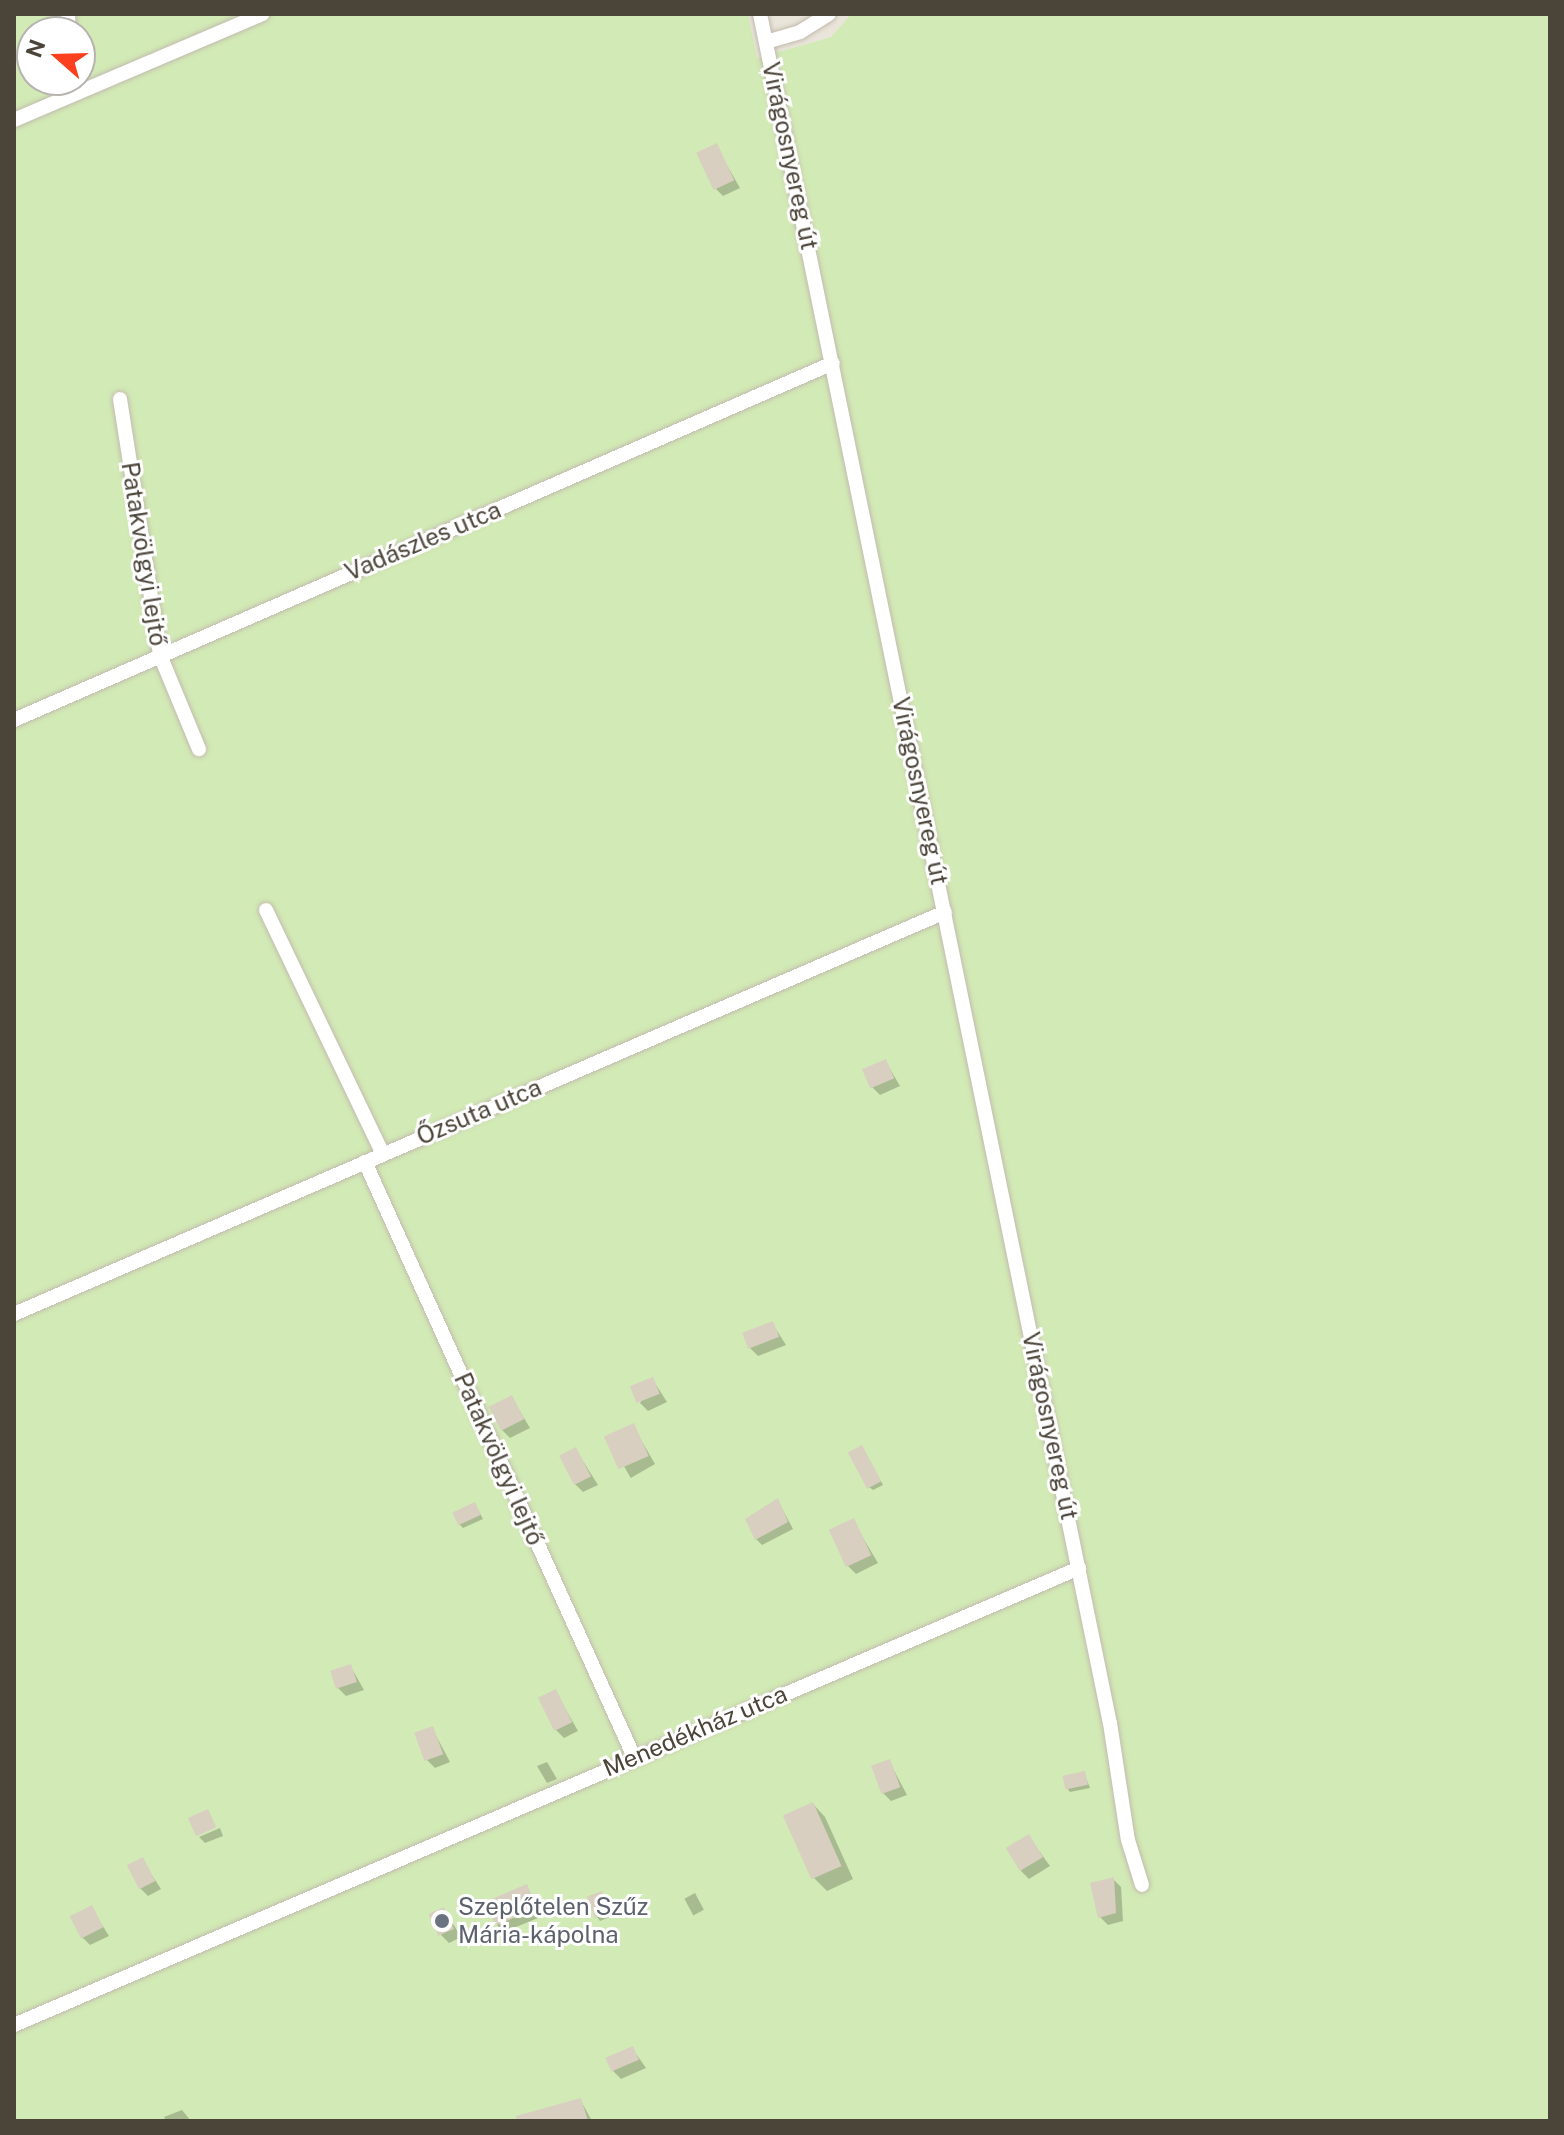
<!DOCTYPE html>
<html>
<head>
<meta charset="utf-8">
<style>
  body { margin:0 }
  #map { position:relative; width:1564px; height:2135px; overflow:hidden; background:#f6f3ec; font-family:"Public Sans",sans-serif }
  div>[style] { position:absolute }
  .residential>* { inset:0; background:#eae5da }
  .green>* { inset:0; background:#d2eab5 }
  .shadow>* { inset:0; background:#0003; transform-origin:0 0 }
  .building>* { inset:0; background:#d8cfc1; transform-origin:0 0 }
  .roads { filter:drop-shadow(0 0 2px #c2bbae) drop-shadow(0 0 2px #c2bbae) }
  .street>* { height:14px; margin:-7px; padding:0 7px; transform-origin:7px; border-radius:7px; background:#fff }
  .dots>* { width:22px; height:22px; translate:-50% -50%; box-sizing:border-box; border:4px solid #fff; border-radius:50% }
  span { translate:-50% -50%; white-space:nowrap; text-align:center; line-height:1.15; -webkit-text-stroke:6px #fff; paint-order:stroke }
  .street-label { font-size:24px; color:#4b4439 }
  .worship-label { font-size:24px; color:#5b616d }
  .left { translate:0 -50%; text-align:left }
  .frame { position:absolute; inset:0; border:16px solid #4b4439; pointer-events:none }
  .north { position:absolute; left:16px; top:16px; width:80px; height:80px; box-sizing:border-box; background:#fff; border:2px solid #b7b4b0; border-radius:50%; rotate:290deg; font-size:22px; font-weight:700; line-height:32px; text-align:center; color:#4b4439 }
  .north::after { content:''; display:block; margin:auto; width:28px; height:36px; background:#fc3f1d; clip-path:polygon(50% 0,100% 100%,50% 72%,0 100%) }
</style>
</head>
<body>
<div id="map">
  <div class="residential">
    <div style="clip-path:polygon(748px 14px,851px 14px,831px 37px,757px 58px)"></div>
  </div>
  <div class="green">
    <div style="clip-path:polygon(evenodd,14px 14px,748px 14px,757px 58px,831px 37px,851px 14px,1550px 14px,1550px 2121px,14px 2121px,14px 14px,32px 32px,80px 32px,80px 80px,32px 80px,32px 32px)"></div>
  </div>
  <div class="shadow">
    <div style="clip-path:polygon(716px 146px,740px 188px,723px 196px,715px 188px)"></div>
    <div style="clip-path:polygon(886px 1062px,900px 1086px,880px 1095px,872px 1087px)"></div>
    <div style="clip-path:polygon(772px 1323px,786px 1345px,758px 1356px,750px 1348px)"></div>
    <div style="clip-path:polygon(653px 1380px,667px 1402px,648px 1411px,640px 1403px)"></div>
    <div style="clip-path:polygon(512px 1398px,530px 1428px,510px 1438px,502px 1430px)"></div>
    <div style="left:633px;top:1426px;width:44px;height:28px;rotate:60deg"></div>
    <div style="clip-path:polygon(862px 1447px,883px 1485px,873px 1490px,869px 1487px)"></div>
    <div style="clip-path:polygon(576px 1450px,598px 1485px,583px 1492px,575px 1484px)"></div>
    <div style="clip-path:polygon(778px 1501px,793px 1529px,762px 1545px,756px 1539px,764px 1507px)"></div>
    <div style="clip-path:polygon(475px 1504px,483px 1519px,463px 1528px,459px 1524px)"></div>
    <div style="clip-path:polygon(853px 1521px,878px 1563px,856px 1574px,848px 1566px)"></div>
    <div style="clip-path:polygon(351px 1667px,364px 1690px,346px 1696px,338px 1688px)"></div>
    <div style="clip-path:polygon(556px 1692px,578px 1731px,564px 1738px,556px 1730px)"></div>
    <div style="clip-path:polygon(432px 1728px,450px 1762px,435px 1768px,427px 1760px)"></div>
    <div style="clip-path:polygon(889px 1761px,907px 1795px,891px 1801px,883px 1793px)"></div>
    <div style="clip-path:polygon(547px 1762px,557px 1779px,547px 1783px,537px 1766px)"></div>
    <div style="clip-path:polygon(1084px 1773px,1090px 1788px,1070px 1792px,1067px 1788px)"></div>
    <div style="clip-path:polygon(813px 1804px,825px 1817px,853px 1879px,827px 1891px,814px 1878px,786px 1816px)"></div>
    <div style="clip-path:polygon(220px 1828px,223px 1836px,205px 1843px,199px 1837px)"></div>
    <div style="clip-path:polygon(1029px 1837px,1050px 1866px,1029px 1879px,1021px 1871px)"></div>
    <div style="clip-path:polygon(142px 1860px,161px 1889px,148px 1896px,140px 1888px)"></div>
    <div style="clip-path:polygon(1113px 1879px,1121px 1887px,1123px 1921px,1108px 1925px,1100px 1917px)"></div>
    <div style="clip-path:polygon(527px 1887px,543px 1916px,504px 1932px,496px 1924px)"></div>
    <div style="left:695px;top:1893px;width:19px;height:12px;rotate:62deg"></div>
    <div style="clip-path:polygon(601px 1894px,612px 1916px,600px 1921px,597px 1917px)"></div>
    <div style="clip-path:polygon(91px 1907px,109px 1936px,90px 1945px,82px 1937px)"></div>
    <div style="clip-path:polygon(444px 1909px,461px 1937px,449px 1943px,441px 1935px)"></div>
    <div style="clip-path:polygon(632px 2048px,646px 2068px,621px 2079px,613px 2071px)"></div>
    <div style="clip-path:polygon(581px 2101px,592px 2121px,546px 2121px)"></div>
    <div style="clip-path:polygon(182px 2110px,191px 2121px,166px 2121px,164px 2117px)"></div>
  </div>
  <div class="building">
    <div style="left:717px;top:143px;width:41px;height:23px;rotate:65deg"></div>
    <div style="left:886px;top:1059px;width:21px;height:26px;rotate:67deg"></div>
    <div style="left:773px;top:1321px;width:17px;height:33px;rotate:69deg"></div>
    <div style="left:653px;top:1377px;width:18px;height:25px;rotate:68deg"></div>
    <div style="left:512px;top:1395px;width:27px;height:26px;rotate:63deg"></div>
    <div style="left:634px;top:1423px;width:36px;height:33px;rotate:66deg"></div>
    <div style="left:862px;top:1445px;width:41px;height:16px;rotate:62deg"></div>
    <div style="left:576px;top:1447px;width:33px;height:19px;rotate:63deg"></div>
    <div style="clip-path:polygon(778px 1498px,788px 1522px,755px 1540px,745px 1519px)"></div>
    <div style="left:475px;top:1502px;width:14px;height:25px;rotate:65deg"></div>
    <div style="left:854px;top:1518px;width:41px;height:28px;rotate:65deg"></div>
    <div style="left:351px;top:1664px;width:19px;height:22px;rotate:72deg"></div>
    <div style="left:556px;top:1689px;width:37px;height:20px;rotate:64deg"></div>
    <div style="left:433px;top:1726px;width:30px;height:20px;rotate:70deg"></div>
    <div style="left:890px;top:1759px;width:30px;height:20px;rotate:70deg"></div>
    <div style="left:1085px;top:1771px;width:14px;height:23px;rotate:78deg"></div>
    <div style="left:813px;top:1802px;width:70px;height:33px;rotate:66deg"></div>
    <div style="left:208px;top:1809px;width:20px;height:22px;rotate:66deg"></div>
    <div style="left:1029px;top:1834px;width:27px;height:27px;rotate:59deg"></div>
    <div style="left:143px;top:1857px;width:27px;height:18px;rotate:63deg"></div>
    <div style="clip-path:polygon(1114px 1877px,1116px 1913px,1098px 1918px,1090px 1883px)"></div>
    <div style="left:527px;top:1884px;width:26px;height:45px;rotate:67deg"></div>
    <div style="left:602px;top:1891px;width:23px;height:16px;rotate:70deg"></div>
    <div style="left:92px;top:1905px;width:25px;height:25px;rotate:63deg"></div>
    <div style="left:444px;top:1907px;width:24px;height:17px;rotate:66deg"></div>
    <div style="left:633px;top:2046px;width:15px;height:30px;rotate:67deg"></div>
    <div style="clip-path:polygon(581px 2098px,588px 2121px,517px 2121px,516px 2116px)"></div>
  </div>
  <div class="roads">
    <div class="street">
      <div style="left:68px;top:14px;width:18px;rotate:87deg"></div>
      <div style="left:760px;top:14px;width:1744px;rotate:78.43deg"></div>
      <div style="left:1110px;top:1723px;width:118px;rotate:81.3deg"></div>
      <div style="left:1128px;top:1840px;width:47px;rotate:72.7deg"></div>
      <div style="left:766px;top:42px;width:35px;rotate:-16deg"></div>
      <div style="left:800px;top:32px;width:34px;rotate:-32deg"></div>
      <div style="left:14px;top:120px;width:270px;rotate:-23.1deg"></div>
      <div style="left:120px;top:399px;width:259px;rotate:81.1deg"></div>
      <div style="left:160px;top:655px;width:102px;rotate:67.5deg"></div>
      <div style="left:14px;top:720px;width:893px;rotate:-23.55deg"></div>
      <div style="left:266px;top:910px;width:271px;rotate:64.4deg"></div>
      <div style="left:365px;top:1162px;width:653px;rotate:65.67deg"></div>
      <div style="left:14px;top:1314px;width:1014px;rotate:-23.35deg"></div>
      <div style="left:14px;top:2025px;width:1159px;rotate:-23.22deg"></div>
    </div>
  </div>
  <div class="dots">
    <div style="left:442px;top:1921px;background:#6b7280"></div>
  </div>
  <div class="street-label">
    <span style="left:790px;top:156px;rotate:78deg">Virágosnyereg út</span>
    <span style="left:423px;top:541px;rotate:-23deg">Vadászles utca</span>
    <span style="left:144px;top:554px;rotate:81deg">Patakvölgyi lejtő</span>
    <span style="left:920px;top:791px;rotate:78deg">Virágosnyereg út</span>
    <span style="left:479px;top:1112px;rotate:-23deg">Őzsuta utca</span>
    <span style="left:1050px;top:1426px;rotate:78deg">Virágosnyereg út</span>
    <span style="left:499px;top:1459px;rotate:66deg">Patakvölgyi lejtő</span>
    <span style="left:695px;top:1731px;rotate:-23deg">Menedékház utca</span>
  </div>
  <div class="worship-label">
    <span class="left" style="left:458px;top:1921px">Szeplőtelen Szűz<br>Mária-kápolna</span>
  </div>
  <div class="frame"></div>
  <div class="north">N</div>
</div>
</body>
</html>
